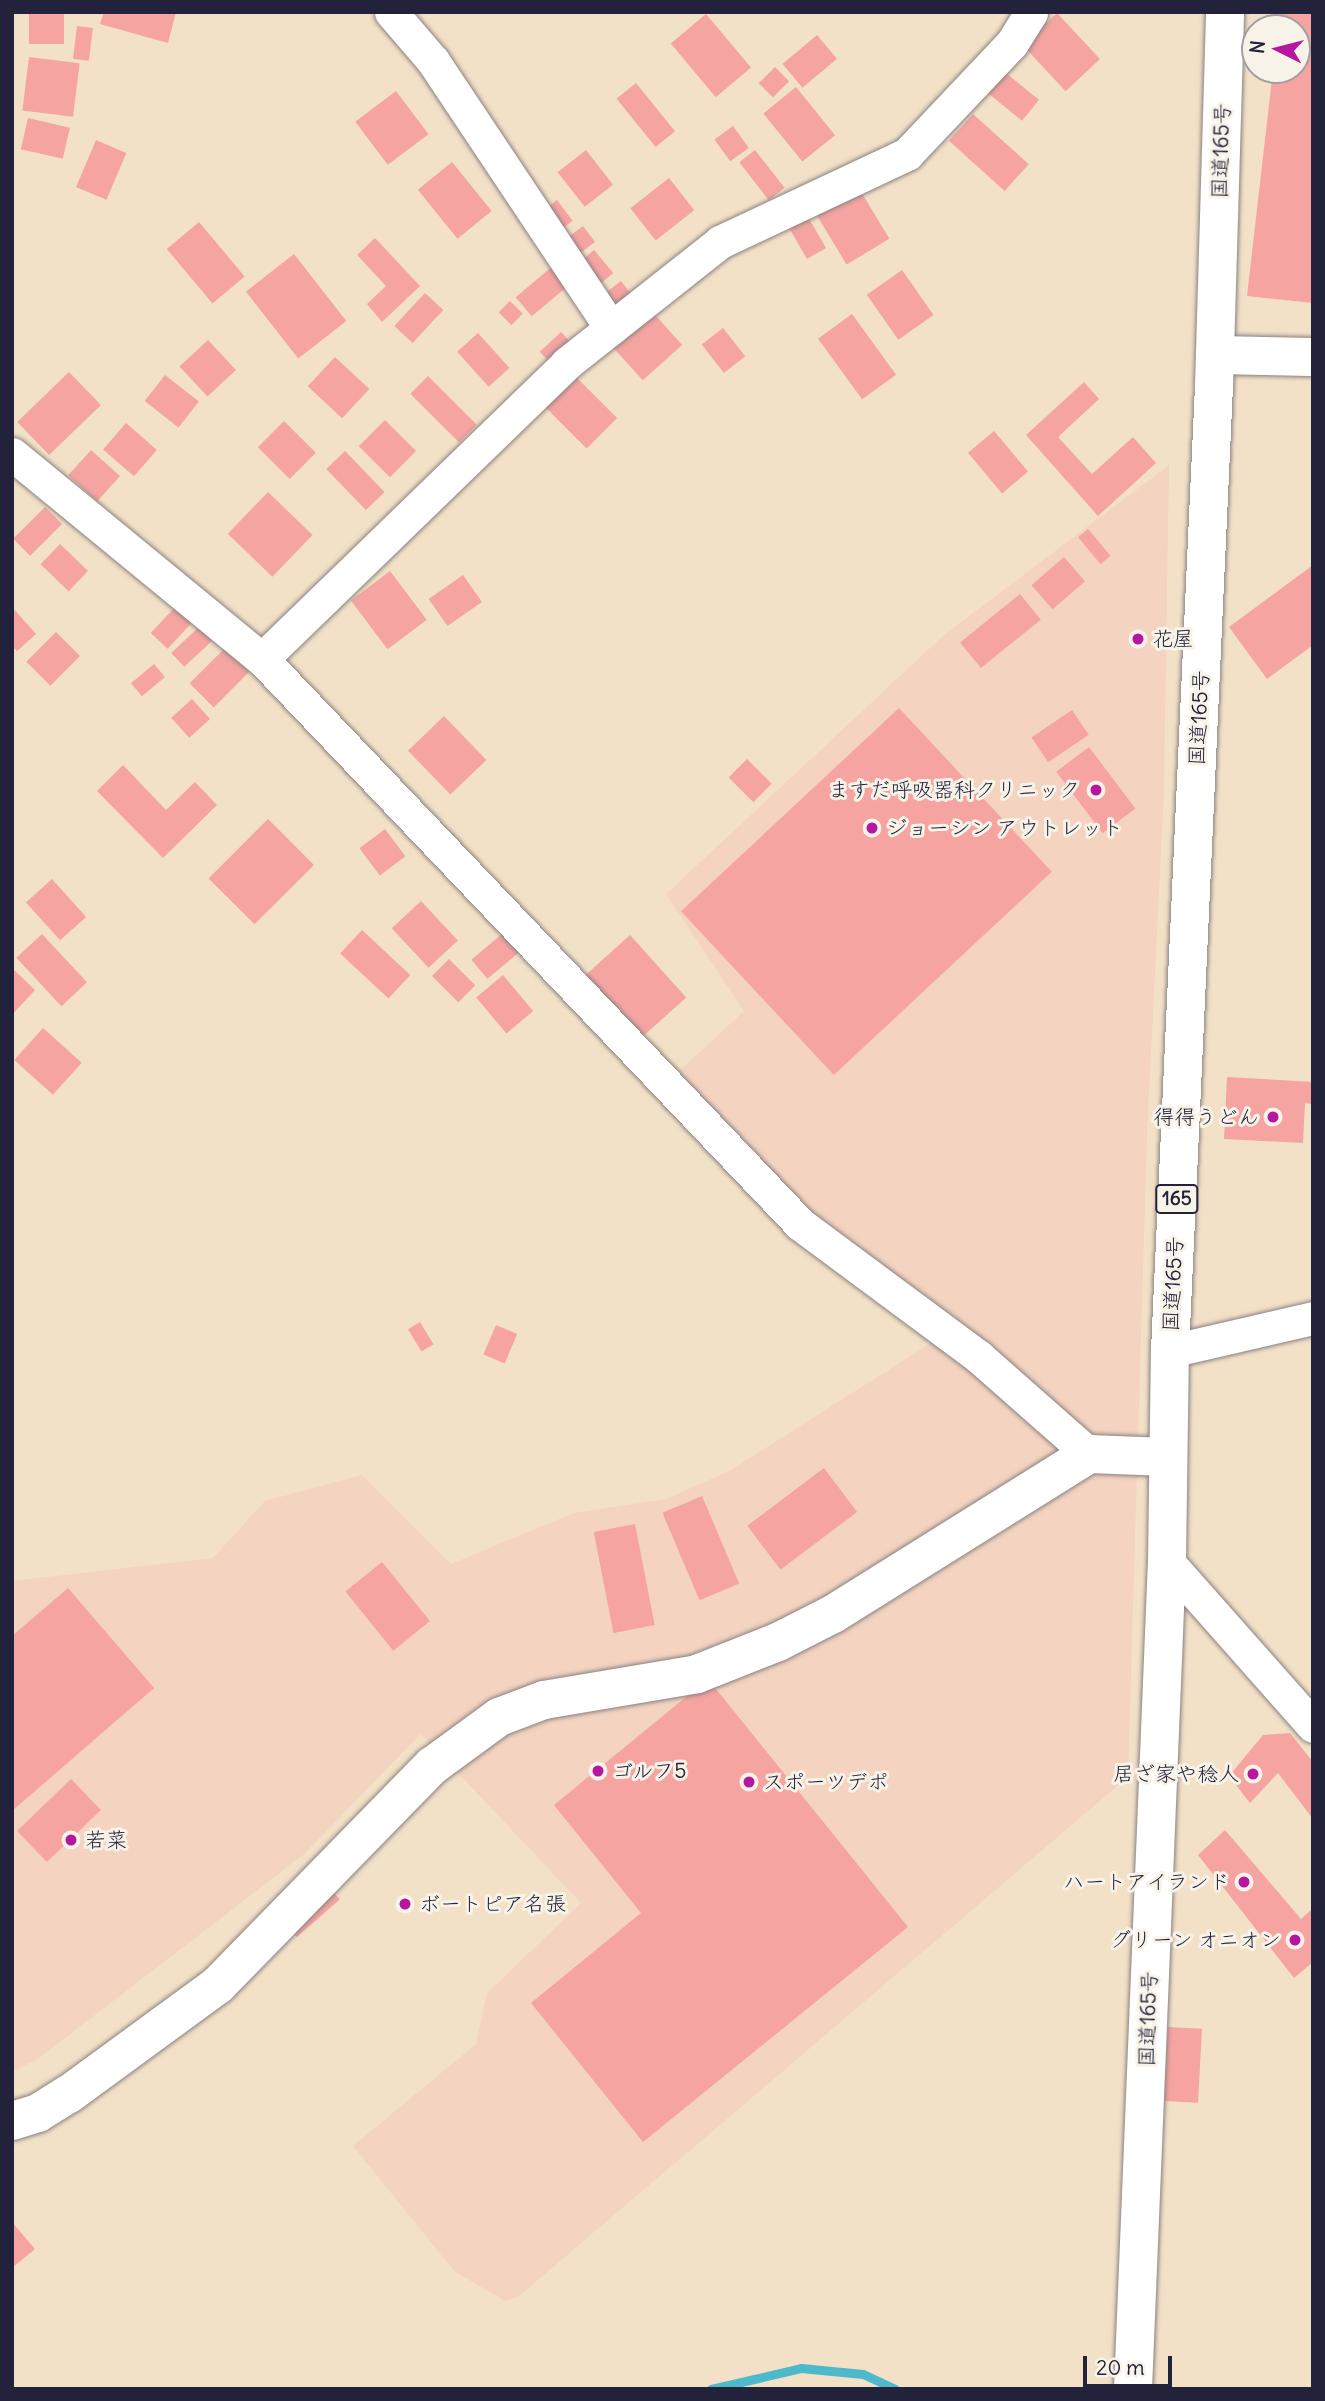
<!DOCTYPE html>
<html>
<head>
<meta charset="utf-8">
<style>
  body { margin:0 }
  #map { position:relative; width:1325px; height:2401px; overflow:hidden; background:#f3e1c7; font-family:Delius,"Klee One",sans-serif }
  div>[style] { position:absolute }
  .built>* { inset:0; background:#f4d3c0 }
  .stream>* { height:9px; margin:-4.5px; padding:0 4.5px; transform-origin:4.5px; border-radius:4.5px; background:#4fb9cc }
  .building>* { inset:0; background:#f5a4a1; transform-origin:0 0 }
  .roads { filter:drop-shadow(0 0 2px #8a8281) drop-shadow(0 0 2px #8a8281) }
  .street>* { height:33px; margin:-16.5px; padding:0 16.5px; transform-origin:16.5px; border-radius:16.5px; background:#fff }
  .secondary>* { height:38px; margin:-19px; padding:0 19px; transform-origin:19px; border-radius:19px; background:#fff }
  .highway>* { height:38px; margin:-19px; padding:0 19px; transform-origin:19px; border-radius:19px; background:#fff }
  .dots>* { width:19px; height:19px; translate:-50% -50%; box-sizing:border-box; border:4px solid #f7f3e8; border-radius:50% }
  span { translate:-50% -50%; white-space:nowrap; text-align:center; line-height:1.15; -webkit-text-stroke:6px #f7f3e8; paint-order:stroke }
  .shield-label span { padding:2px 5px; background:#f7f3e8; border:2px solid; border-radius:5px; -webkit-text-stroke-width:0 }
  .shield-label { font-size:19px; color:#22223b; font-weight:700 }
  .street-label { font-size:21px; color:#22223b }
  .poi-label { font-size:21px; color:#22223b }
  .left { translate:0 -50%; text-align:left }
  .right { translate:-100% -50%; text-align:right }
  .frame { position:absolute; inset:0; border:14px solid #22223b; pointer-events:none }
  .north { position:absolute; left:1241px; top:14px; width:70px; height:70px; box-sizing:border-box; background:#f7f3e8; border:2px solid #a29fa3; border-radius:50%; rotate:276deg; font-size:19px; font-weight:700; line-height:28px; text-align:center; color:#22223b }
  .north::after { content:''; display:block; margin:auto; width:24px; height:32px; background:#b5179e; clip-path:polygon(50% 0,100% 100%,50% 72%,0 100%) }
  .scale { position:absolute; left:1083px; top:2356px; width:89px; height:32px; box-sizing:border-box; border:4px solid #22223b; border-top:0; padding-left:9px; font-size:21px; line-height:24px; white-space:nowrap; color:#22223b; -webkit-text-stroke:5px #f7f3e8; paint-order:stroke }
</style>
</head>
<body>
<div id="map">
  <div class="built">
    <div style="clip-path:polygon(1169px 465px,1164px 791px,1147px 1134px,1128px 1777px,518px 2297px,506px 2301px,455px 2272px,353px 2146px,476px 2044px,487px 1993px,581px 1903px,421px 1734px,303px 1855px,39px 2058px,12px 2072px,12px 1581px,213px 1558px,265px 1501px,362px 1475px,451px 1564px,574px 1513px,666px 1499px,731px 1470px,956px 1327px,806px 1213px,673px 1077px,744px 1011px,666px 894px,945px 634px)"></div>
  </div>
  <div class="stream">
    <div style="left:711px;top:2389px;width:92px;rotate:-13.1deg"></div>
    <div style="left:801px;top:2368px;width:62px;rotate:5.5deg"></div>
    <div style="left:863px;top:2374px;width:35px;rotate:25deg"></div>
  </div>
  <div class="building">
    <div style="left:29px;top:12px;width:35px;height:32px"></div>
    <div style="clip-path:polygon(104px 12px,176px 12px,168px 43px,100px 24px)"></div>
    <div style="clip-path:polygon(1279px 12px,1313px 12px,1313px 303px,1247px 296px,1273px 70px,1297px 70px,1297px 28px,1278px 28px)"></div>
    <div style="left:1057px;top:13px;width:63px;height:47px;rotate:47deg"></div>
    <div style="left:706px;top:14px;width:70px;height:46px;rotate:50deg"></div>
    <div style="left:77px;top:26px;width:16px;height:33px;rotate:7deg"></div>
    <div style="left:817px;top:35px;width:31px;height:45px;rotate:50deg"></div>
    <div style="left:29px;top:57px;width:51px;height:54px;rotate:7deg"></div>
    <div style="left:775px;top:67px;width:20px;height:23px;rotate:45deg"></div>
    <div style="left:1001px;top:69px;width:49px;height:27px;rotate:39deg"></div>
    <div style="left:636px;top:83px;width:62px;height:25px;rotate:51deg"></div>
    <div style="left:796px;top:87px;width:62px;height:42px;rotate:51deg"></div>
    <div style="left:396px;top:91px;width:54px;height:51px;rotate:53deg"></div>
    <div style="left:973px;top:114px;width:75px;height:36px;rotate:42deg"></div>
    <div style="left:28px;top:118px;width:43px;height:32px;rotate:13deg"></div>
    <div style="left:733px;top:126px;width:27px;height:23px;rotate:54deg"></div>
    <div style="left:96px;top:140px;width:33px;height:51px;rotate:23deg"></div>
    <div style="left:586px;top:150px;width:44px;height:36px;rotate:52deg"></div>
    <div style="left:755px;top:150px;width:48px;height:20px;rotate:52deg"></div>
    <div style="left:452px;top:162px;width:63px;height:44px;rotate:51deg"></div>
    <div style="left:669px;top:178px;width:41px;height:49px;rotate:52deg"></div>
    <div style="left:860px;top:190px;width:57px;height:50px;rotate:59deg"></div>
    <div style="left:557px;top:200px;width:26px;height:22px;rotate:53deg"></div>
    <div style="left:807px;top:215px;width:38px;height:22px;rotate:60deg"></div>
    <div style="left:199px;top:222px;width:71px;height:42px;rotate:50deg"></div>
    <div style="left:583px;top:226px;width:20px;height:29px;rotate:53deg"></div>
    <div style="clip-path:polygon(375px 238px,420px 286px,382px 322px,367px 304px,386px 286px,357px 255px)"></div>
    <div style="left:594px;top:250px;width:30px;height:23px;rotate:50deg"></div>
    <div style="left:294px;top:254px;width:85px;height:61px;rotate:52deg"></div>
    <div style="left:554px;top:265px;width:25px;height:50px;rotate:50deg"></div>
    <div style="left:902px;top:270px;width:55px;height:43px;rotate:55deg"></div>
    <div style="left:621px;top:281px;width:18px;height:27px;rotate:52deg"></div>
    <div style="left:425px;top:293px;width:25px;height:45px;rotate:43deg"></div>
    <div style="left:510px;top:301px;width:18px;height:16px;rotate:45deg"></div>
    <div style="left:648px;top:307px;width:51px;height:53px;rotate:48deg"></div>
    <div style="left:852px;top:314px;width:75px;height:42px;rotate:54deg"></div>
    <div style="left:723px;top:328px;width:36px;height:27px;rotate:52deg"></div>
    <div style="left:561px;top:332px;width:21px;height:29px;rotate:47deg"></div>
    <div style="left:478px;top:333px;width:47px;height:28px;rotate:48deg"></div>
    <div style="left:208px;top:340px;width:41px;height:39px;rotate:47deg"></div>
    <div style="left:335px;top:357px;width:47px;height:40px;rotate:43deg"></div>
    <div style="left:569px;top:370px;width:68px;height:43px;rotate:45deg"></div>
    <div style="left:69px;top:372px;width:46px;height:72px;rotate:46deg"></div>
    <div style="left:165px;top:375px;width:43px;height:33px;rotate:38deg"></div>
    <div style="left:428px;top:376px;width:69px;height:25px;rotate:45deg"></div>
    <div style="clip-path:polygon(1084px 382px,1099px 399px,1058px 437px,1092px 474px,1133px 437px,1156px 463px,1098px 516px,1026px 435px)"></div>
    <div style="left:385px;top:420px;width:44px;height:37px;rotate:45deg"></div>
    <div style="left:284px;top:421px;width:45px;height:37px;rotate:45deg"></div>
    <div style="left:126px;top:423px;width:41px;height:35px;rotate:41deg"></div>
    <div style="left:994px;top:431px;width:53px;height:34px;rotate:50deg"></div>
    <div style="left:91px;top:450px;width:39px;height:34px;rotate:42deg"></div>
    <div style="left:345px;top:451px;width:57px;height:26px;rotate:46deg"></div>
    <div style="left:268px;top:492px;width:62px;height:58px;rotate:44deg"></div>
    <div style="left:45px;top:507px;width:24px;height:45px;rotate:45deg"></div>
    <div style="left:1088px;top:529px;width:35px;height:13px;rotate:50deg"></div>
    <div style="left:60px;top:544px;width:39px;height:28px;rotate:44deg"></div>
    <div style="left:1064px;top:557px;width:32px;height:43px;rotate:49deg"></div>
    <div style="clip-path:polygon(1313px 565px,1313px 645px,1267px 679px,1229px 627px)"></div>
    <div style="left:390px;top:571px;width:61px;height:49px;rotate:53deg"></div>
    <div style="left:463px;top:575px;width:33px;height:42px;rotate:55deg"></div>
    <div style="left:1020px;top:594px;width:33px;height:77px;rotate:51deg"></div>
    <div style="left:176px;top:606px;width:23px;height:37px;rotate:43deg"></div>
    <div style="clip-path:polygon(12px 607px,36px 634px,17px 651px,12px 646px)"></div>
    <div style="left:199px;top:627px;width:19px;height:38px;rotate:47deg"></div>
    <div style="left:56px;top:632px;width:34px;height:42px;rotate:45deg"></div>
    <div style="left:225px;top:648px;width:34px;height:50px;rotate:45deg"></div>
    <div style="left:154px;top:664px;width:17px;height:30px;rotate:50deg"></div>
    <div style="left:192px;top:699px;width:27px;height:28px;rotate:48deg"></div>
    <div style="left:899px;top:708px;width:224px;height:298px;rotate:47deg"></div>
    <div style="left:1072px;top:710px;width:30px;height:49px;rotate:56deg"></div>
    <div style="left:444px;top:716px;width:61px;height:50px;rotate:46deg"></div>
    <div style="left:1089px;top:747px;width:77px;height:41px;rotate:53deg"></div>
    <div style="left:747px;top:759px;width:35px;height:26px;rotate:45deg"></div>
    <div style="clip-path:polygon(123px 765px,166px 810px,195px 782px,217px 805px,163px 858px,97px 791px)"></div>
    <div style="left:268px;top:819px;width:65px;height:84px;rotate:45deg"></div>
    <div style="left:385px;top:829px;width:34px;height:32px;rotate:53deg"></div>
    <div style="left:52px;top:879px;width:51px;height:35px;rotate:48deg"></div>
    <div style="left:421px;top:901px;width:54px;height:40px;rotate:47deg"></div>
    <div style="left:362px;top:930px;width:66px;height:32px;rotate:43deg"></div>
    <div style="left:42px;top:934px;width:66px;height:35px;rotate:47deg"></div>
    <div style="left:502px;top:934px;width:25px;height:40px;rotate:50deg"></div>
    <div style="left:630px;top:935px;width:84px;height:69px;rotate:48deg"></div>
    <div style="left:449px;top:959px;width:37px;height:24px;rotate:45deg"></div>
    <div style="clip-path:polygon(12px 968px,35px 990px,12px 1015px)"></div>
    <div style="left:503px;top:975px;width:47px;height:35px;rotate:50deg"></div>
    <div style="left:43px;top:1028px;width:52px;height:43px;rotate:42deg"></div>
    <div style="clip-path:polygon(1227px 1077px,1313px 1082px,1313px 1104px,1305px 1103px,1303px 1143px,1224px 1139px)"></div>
    <div style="left:420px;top:1322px;width:26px;height:14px;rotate:59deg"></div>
    <div style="left:496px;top:1325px;width:23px;height:32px;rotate:23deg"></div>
    <div style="left:824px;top:1468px;width:55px;height:96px;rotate:53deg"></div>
    <div style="left:702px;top:1496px;width:95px;height:43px;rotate:67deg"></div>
    <div style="left:635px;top:1524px;width:103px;height:42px;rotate:79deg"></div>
    <div style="left:382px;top:1562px;width:76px;height:47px;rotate:51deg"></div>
    <div style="clip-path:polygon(68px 1588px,154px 1688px,12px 1811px,12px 1636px)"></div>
    <div style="clip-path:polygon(708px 1679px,908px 1927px,643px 2142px,531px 2003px,641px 1913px,554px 1805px)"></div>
    <div style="clip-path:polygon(1290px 1733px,1313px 1762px,1313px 1819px,1278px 1773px,1250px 1803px,1229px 1776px,1263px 1735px)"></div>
    <div style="left:71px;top:1779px;width:43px;height:75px;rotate:46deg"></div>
    <div style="clip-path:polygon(1225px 1830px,1301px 1919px,1313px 1908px,1313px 1962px,1294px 1978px,1198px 1855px)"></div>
    <div style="left:328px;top:1886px;width:18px;height:57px;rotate:49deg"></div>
    <div style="left:1168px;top:2027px;width:34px;height:74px;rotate:3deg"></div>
    <div style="clip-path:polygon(12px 2222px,35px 2249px,12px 2268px)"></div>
  </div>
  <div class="roads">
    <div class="street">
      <div style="left:391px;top:12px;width:65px;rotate:49.4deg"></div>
      <div style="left:433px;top:61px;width:321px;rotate:56.3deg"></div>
      <div style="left:12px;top:454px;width:323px;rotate:39.4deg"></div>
      <div style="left:262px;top:659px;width:780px;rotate:46.4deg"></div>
      <div style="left:800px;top:1224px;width:223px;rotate:36.6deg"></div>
      <div style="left:979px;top:1357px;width:147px;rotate:41.4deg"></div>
      <div style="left:262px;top:659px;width:425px;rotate:-44.1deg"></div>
      <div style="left:567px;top:363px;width:195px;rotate:-38.3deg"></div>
      <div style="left:720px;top:242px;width:207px;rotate:-25.2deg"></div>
      <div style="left:907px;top:154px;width:153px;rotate:-46.6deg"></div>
      <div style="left:1012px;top:43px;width:36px;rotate:-58deg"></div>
      <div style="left:1170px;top:1351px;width:147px;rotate:-13deg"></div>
      <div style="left:1167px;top:1561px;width:220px;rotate:48.5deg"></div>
    </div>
    <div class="secondary">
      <div style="left:1215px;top:355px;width:98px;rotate:1.2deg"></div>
      <div style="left:12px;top:2121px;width:27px;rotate:-17deg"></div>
      <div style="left:38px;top:2113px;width:36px;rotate:-32deg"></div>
      <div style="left:69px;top:2094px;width:185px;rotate:-36.2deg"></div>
      <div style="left:218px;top:1985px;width:306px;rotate:-45.7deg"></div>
      <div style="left:432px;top:1766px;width:83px;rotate:-36.2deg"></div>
      <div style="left:499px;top:1717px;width:48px;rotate:-20.7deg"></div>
      <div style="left:544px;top:1700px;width:155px;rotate:-9.6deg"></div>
      <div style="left:697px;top:1674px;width:87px;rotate:-21.6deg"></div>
      <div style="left:778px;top:1642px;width:62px;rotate:-27deg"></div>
      <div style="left:833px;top:1614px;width:302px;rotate:-32deg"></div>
      <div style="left:1089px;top:1454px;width:78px;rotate:2.2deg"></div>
    </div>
    <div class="highway">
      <div style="left:1133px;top:2389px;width:829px;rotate:-87.65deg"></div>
      <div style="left:1167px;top:1561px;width:210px;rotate:-89.2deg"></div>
      <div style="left:1170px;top:1351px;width:966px;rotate:-87.39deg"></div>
      <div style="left:1214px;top:386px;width:374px;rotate:-88.3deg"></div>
    </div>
  </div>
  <div class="dots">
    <div style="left:1138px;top:639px;background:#b5179e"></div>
    <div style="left:1096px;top:790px;background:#b5179e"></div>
    <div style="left:872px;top:828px;background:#b5179e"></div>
    <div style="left:1273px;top:1117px;background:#b5179e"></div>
    <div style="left:598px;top:1771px;background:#b5179e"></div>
    <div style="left:1253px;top:1774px;background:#b5179e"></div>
    <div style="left:749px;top:1782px;background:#b5179e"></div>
    <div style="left:71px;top:1840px;background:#b5179e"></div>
    <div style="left:1244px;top:1882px;background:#b5179e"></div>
    <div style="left:405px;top:1904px;background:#b5179e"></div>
    <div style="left:1295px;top:1940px;background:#b5179e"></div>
  </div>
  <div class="shield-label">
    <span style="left:1177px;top:1199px">165</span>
  </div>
  <div class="street-label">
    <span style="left:1221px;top:151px;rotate:-88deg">国道165号</span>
    <span style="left:1199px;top:718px;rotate:-87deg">国道165号</span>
    <span style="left:1173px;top:1284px;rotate:-87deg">国道165号</span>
    <span style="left:1148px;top:2019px;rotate:-88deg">国道165号</span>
  </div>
  <div class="poi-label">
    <span class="left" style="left:1152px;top:639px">花屋</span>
    <span class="right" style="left:1080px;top:790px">ますだ呼吸器科クリニック</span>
    <span class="left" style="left:886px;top:828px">ジョーシン アウトレット</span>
    <span class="right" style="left:1259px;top:1117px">得得うどん</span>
    <span class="left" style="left:612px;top:1771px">ゴルフ5</span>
    <span class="right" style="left:1239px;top:1774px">居ざ家や稔人</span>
    <span class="left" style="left:763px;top:1782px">スポーツデポ</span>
    <span class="left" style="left:85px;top:1840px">若菜</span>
    <span class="right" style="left:1230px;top:1882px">ハートアイランド</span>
    <span class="left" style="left:419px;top:1904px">ボートピア名張</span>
    <span class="right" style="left:1281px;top:1940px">グリーン オニオン</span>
  </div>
  <div class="frame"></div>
  <div class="north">N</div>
  <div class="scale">20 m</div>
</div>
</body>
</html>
